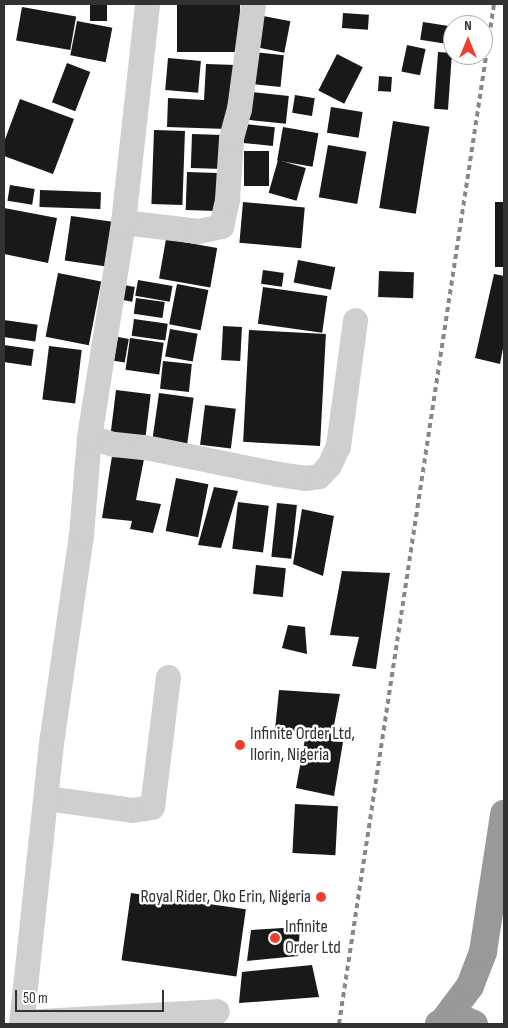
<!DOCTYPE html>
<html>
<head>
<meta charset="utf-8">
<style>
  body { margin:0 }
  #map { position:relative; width:508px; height:1028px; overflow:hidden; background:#fff; font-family:"Sofia Sans Condensed",sans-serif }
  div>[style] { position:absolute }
  .building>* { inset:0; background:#191919; transform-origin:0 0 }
  .minor>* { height:25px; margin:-12.5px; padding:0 12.5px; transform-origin:12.5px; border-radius:12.5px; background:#cfcfcf }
  .highway>* { height:28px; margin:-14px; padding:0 14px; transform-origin:14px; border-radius:14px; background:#999 }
  .rail>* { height:4px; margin-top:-2px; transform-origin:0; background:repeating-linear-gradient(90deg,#878787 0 5px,transparent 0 9px) }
  .dots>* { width:14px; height:14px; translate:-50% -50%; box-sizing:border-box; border:2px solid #fff; border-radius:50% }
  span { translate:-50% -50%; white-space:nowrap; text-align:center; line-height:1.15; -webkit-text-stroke:5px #fff; paint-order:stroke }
  .poi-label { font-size:18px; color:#323232 }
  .left { translate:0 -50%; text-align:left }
  .right { translate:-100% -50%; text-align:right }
  .frame { position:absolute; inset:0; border:5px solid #323232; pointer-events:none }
  .north { position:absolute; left:443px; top:15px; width:50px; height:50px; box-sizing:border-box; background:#fff; border:1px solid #adadad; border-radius:50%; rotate:0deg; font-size:14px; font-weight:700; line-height:20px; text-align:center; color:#323232 }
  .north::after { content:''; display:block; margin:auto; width:18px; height:22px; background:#f03e2e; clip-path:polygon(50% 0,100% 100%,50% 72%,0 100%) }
  .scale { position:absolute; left:15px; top:990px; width:149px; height:22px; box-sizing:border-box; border:2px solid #323232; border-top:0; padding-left:6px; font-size:15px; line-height:18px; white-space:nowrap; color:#323232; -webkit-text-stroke:4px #fff; paint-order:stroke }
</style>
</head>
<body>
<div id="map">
  <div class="building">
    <div style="left:90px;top:4px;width:17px;height:17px"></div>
    <div style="left:177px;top:4px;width:63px;height:48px"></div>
    <div style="left:22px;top:7px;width:55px;height:34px;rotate:10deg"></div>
    <div style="left:343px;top:13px;width:26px;height:15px;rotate:4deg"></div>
    <div style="left:258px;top:15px;width:33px;height:32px;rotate:11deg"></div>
    <div style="left:77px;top:21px;width:36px;height:35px;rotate:11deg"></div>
    <div style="left:423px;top:22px;width:26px;height:18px;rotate:9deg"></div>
    <div style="left:407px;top:45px;width:19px;height:27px;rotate:12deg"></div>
    <div style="left:253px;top:52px;width:31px;height:32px;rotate:6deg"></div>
    <div style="left:438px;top:52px;width:14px;height:57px;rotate:4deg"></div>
    <div style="left:337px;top:54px;width:29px;height:41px;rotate:27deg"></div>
    <div style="left:168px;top:58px;width:33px;height:32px;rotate:5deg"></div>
    <div style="left:67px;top:63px;width:25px;height:42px;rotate:21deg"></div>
    <div style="clip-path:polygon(206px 64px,236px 65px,227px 129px,167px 127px,168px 98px,204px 100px)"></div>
    <div style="left:379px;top:76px;width:13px;height:15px;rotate:4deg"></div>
    <div style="left:251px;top:92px;width:38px;height:28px;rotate:6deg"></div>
    <div style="left:295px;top:95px;width:20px;height:18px;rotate:9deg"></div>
    <div style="clip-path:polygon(20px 99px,74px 119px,53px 174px,4px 156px,4px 142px)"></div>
    <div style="left:331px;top:107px;width:32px;height:26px;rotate:9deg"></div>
    <div style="left:393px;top:121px;width:37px;height:88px;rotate:9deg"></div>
    <div style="left:245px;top:124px;width:30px;height:19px;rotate:6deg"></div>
    <div style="left:283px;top:127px;width:36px;height:34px;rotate:10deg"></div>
    <div style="left:154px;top:130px;width:31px;height:74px;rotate:2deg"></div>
    <div style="left:192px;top:134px;width:31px;height:34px;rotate:2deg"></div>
    <div style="left:328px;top:145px;width:39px;height:53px;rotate:10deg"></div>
    <div style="left:244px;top:151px;width:25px;height:35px"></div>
    <div style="left:278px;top:160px;width:29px;height:34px;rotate:16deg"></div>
    <div style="left:187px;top:172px;width:31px;height:38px;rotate:2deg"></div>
    <div style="left:10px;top:185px;width:25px;height:16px;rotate:9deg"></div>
    <div style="left:40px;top:190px;width:61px;height:17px;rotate:2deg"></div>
    <div style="left:243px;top:202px;width:62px;height:41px;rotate:5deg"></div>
    <div style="left:495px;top:202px;width:9px;height:65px"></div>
    <div style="clip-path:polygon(4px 208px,57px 218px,48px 263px,4px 254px)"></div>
    <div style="left:71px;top:216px;width:42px;height:45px;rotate:8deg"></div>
    <div style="left:166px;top:239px;width:52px;height:40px;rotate:10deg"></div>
    <div style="left:298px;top:260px;width:38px;height:23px;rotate:11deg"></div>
    <div style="left:263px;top:270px;width:21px;height:14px;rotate:8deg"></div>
    <div style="left:379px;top:271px;width:35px;height:26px;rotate:2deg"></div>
    <div style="left:58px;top:273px;width:44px;height:65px;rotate:11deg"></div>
    <div style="clip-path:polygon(494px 274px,504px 276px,504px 343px,500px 364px,475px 358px)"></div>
    <div style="left:138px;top:280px;width:35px;height:16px;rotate:10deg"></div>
    <div style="left:177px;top:284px;width:32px;height:41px;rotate:11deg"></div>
    <div style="left:124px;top:285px;width:11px;height:15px;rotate:10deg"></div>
    <div style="left:263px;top:287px;width:65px;height:37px;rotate:8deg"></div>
    <div style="left:136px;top:298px;width:29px;height:16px;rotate:8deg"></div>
    <div style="left:134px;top:319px;width:34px;height:17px;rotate:8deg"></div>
    <div style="left:4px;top:320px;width:34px;height:17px;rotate:8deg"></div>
    <div style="left:223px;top:326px;width:19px;height:34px;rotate:3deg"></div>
    <div style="left:170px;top:329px;width:28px;height:28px;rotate:10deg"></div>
    <div style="left:249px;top:330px;width:77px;height:112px;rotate:3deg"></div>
    <div style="left:118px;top:337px;width:11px;height:24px;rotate:10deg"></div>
    <div style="left:130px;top:338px;width:34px;height:32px;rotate:8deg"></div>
    <div style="left:4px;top:345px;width:30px;height:17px;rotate:8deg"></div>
    <div style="left:49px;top:346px;width:33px;height:54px;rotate:7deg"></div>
    <div style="left:163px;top:361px;width:29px;height:28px;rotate:6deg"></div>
    <div style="left:116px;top:390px;width:35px;height:43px;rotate:7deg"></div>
    <div style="left:159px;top:393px;width:35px;height:47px;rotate:8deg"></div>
    <div style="left:205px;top:405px;width:31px;height:40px;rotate:7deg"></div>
    <div style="clip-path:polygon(113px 450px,145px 454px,136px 500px,161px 504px,153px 533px,130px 529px,132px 521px,102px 518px)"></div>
    <div style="left:176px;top:478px;width:33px;height:54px;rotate:11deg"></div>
    <div style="clip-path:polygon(214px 487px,238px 491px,221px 548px,198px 545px)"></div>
    <div style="left:238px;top:502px;width:31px;height:47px;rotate:7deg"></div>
    <div style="left:277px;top:503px;width:20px;height:54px;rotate:6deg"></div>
    <div style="clip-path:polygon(302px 509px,334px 516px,323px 576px,293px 564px)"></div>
    <div style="left:256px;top:565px;width:30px;height:29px;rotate:6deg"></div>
    <div style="clip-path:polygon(342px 571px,390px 573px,376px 669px,352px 666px,359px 637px,330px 635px)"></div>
    <div style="clip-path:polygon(288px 625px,305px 627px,307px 654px,282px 648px)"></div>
    <div style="clip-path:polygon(279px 690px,340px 694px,331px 741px,343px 742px,334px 796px,296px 788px,305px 739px,331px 741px,275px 730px)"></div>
    <div style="left:295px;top:804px;width:43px;height:49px;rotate:3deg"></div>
    <div style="left:131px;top:893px;width:116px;height:68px;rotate:8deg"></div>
    <div style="clip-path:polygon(300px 927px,298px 956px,247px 961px,251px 930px)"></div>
    <div style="clip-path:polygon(312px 965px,319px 997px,239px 1003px,242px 972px)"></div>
  </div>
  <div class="minor">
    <div style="left:123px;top:222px;width:76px;rotate:6.8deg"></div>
    <div style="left:198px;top:231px;width:24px;rotate:-12deg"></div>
    <div style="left:221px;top:226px;width:28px;rotate:-77deg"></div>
    <div style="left:227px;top:199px;width:61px;rotate:-86.2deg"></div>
    <div style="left:231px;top:138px;width:30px;rotate:-75deg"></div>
    <div style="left:239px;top:109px;width:106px;rotate:-82.4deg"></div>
    <div style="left:89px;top:437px;width:26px;rotate:16deg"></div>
    <div style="left:114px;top:444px;width:31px;rotate:6deg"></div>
    <div style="left:145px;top:447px;width:136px;rotate:11.5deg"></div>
    <div style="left:278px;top:474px;width:27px;rotate:8deg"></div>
    <div style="left:305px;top:478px;width:14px;rotate:-8deg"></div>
    <div style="left:319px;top:476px;width:15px;rotate:-48deg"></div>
    <div style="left:329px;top:465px;width:21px;rotate:-65deg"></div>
    <div style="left:338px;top:446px;width:127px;rotate:-82.3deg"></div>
    <div style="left:46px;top:798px;width:87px;rotate:7.9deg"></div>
    <div style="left:132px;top:810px;width:20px;rotate:-9deg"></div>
    <div style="left:152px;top:807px;width:131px;rotate:-83deg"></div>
    <div style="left:22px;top:1022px;width:195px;rotate:-3.2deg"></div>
    <div style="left:21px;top:1024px;width:290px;rotate:-83.9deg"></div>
    <div style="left:52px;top:736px;width:203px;rotate:-81.8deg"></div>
    <div style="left:81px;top:535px;width:98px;rotate:-85.3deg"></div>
    <div style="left:89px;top:437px;width:218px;rotate:-81deg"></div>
    <div style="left:123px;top:222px;width:219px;rotate:-83.7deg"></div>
  </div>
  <div class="highway">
    <div style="left:443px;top:1022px;width:45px;rotate:-53.1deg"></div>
    <div style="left:470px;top:986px;width:36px;rotate:-69deg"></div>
    <div style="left:483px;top:952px;width:140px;rotate:-81.3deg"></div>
    <div style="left:439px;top:1024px;width:15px;rotate:-20deg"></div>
    <div style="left:453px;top:1019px;width:9px"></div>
    <div style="left:462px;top:1019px;width:13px;rotate:23deg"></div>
  </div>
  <div class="rail">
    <div style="left:339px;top:1024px;width:1032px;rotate:-81.36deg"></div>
  </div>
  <div class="dots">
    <div style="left:240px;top:745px;background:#f03e2e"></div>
    <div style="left:321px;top:897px;background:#f03e2e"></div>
    <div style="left:275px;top:938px;background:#f03e2e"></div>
  </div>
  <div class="poi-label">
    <span class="left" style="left:250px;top:745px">Infinite Order Ltd,<br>Ilorin, Nigeria</span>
    <span class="right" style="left:311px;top:897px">Royal Rider, Oko Erin, Nigeria</span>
    <span class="left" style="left:285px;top:938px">Infinite<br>Order Ltd</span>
  </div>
  <div class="frame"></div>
  <div class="north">N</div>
  <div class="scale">50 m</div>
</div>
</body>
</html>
